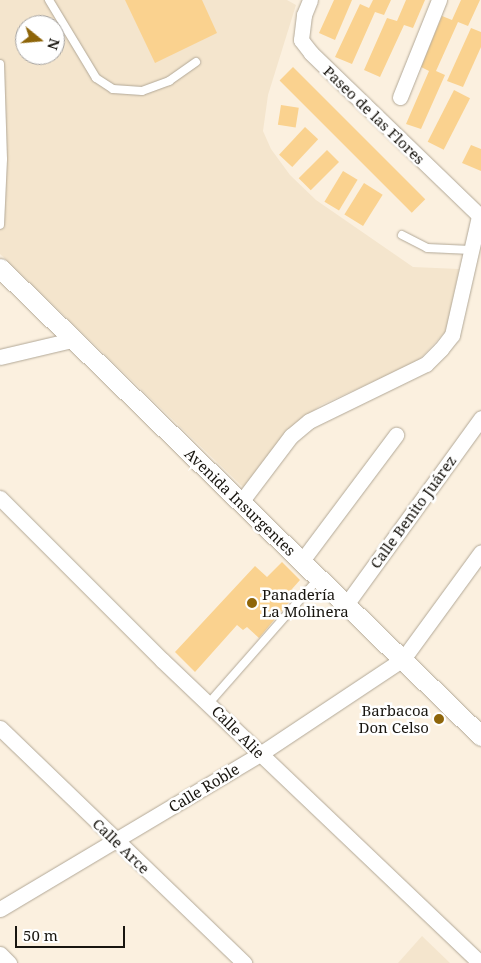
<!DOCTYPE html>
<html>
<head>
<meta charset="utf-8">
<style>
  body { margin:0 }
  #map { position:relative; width:481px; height:963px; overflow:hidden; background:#fbf0df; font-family:"Noto Serif",serif }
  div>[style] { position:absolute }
  .built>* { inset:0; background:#f4e5cd }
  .building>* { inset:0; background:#fad28f; transform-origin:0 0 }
  .roads { filter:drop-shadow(0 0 1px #b2a897) drop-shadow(0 0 1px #b2a897) }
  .service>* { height:8px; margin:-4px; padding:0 4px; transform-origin:4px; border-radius:4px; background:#fff }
  .minor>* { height:15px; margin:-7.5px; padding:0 7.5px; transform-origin:7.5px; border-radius:7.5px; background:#fff }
  .tertiary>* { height:19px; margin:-9.5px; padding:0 9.5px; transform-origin:9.5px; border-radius:9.5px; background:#fff }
  .dots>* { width:14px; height:14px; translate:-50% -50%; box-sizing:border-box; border:2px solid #fff; border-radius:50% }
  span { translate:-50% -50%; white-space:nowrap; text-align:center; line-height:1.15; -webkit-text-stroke:5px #fff; paint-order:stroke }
  .street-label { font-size:15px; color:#18150f }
  .poi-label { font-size:15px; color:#18150f }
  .left { translate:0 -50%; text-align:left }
  .right { translate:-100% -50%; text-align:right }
  .north { position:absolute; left:15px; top:15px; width:50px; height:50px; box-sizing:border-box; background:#fff; border:1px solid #a3a19f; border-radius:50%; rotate:107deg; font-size:14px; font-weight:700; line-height:20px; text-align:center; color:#18150f }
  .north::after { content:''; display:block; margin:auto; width:18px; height:22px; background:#8e6509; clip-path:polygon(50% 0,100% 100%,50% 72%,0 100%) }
  .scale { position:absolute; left:15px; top:926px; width:110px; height:22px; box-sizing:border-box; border:2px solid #18150f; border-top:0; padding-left:6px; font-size:15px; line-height:18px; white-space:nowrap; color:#18150f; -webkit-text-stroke:4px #fff; paint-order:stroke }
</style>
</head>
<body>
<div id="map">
  <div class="built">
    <div style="clip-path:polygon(evenodd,0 0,287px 0,296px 5px,268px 95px,263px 131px,271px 149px,290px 175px,316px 200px,413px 267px,459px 269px,446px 331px,417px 362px,321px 405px,297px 423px,244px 488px,0 254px,0 0,25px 25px,55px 25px,55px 55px,25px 55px,25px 25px)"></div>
    <div style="clip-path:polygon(422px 936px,450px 963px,398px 963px)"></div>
  </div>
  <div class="building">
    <div style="clip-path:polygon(125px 0,202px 0,217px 33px,155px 63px)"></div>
    <div style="clip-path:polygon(334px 0,352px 0,335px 40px,319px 33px)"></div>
    <div style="clip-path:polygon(373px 0,391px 0,384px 15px,375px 12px,352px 64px,335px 57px,360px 4px,369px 8px)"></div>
    <div style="clip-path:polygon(406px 0,425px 0,413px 28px,404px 25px,380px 77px,364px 70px,387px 18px,397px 21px)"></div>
    <div style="clip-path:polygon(461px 0,480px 0,468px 26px,458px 22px,436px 71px,445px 75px,421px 129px,406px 124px,429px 71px,421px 67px,442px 16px,452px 20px)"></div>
    <div style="clip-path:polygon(471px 28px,481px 32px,481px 47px,463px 87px,447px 81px)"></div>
    <div style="left:293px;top:67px;width:187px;height:19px;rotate:45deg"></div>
    <div style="left:454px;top:90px;width:18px;height:58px;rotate:27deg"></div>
    <div style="left:281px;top:105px;width:18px;height:20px;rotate:9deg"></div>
    <div style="left:305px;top:127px;width:18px;height:38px;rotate:43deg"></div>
    <div style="clip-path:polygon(471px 145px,481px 149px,481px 171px,462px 163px)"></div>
    <div style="left:327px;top:150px;width:17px;height:40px;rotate:45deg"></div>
    <div style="left:343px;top:171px;width:17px;height:36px;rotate:31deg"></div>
    <div style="left:364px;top:183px;width:22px;height:37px;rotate:32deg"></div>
    <div style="clip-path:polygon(282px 562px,300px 580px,292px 589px,296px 594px,259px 638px,247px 627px,243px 630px,237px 625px,195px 672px,175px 652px,255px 566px,267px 577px)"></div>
  </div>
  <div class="roads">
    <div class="service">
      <div style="left:49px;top:0;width:91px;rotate:58.9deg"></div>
      <div style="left:96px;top:78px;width:20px;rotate:33deg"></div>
      <div style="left:113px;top:89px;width:29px;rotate:4deg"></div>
      <div style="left:142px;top:91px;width:29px;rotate:-20deg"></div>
      <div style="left:169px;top:81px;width:33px;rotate:-35deg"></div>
      <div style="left:0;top:64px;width:95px;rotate:88.2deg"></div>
      <div style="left:3px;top:159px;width:66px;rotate:92.6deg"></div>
      <div style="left:402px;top:235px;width:28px;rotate:27deg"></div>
      <div style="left:427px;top:248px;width:44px;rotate:2.6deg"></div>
      <div style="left:209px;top:703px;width:165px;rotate:-48.7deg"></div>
    </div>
    <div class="minor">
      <div style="left:310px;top:0;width:16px;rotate:112deg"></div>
      <div style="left:304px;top:15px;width:25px;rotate:97deg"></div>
      <div style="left:301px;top:40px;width:16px;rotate:52deg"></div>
      <div style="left:311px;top:53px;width:236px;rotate:44deg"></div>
      <div style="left:400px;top:97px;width:105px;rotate:-68.1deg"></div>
      <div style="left:0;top:357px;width:74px;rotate:-13.3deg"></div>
      <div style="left:0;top:498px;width:229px;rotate:45deg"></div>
      <div style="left:162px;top:660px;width:439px;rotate:43.6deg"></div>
      <div style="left:241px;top:502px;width:83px;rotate:-52.9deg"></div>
      <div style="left:291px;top:436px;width:23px;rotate:-40deg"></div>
      <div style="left:309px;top:421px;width:130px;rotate:-26deg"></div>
      <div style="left:426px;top:364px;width:21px;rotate:-45deg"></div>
      <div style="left:441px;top:349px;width:18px;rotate:-52deg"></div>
      <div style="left:452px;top:335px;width:122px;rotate:-77.2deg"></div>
      <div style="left:301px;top:562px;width:159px;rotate:-53.2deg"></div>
      <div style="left:345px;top:606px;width:232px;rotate:-54.1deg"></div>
      <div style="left:0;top:728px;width:339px;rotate:43.9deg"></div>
      <div style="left:0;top:909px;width:303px;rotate:-30.8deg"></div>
      <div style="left:260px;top:754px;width:172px;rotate:-33.6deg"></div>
      <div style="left:403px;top:659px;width:132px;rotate:-53.9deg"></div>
      <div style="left:0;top:954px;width:13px;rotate:45deg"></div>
    </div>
    <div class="tertiary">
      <div style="left:0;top:268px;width:671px;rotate:44.22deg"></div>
    </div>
  </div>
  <div class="dots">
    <div style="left:252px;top:603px;background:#8e6509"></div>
    <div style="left:439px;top:719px;background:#8e6509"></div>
  </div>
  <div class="street-label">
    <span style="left:374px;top:115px;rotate:44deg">Paseo de las Flores</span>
    <span style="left:240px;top:502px;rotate:44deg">Avenida Insurgentes</span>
    <span style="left:413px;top:512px;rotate:-54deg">Calle Benito Juárez</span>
    <span style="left:238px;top:732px;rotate:45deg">Calle Alie</span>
    <span style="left:204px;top:788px;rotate:-31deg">Calle Roble</span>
    <span style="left:121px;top:846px;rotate:44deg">Calle Arce</span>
  </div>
  <div class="poi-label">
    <span class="left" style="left:262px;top:603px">Panadería<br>La Molinera</span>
    <span class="right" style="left:429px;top:719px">Barbacoa<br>Don Celso</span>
  </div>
  <div class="north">N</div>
  <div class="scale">50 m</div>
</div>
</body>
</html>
